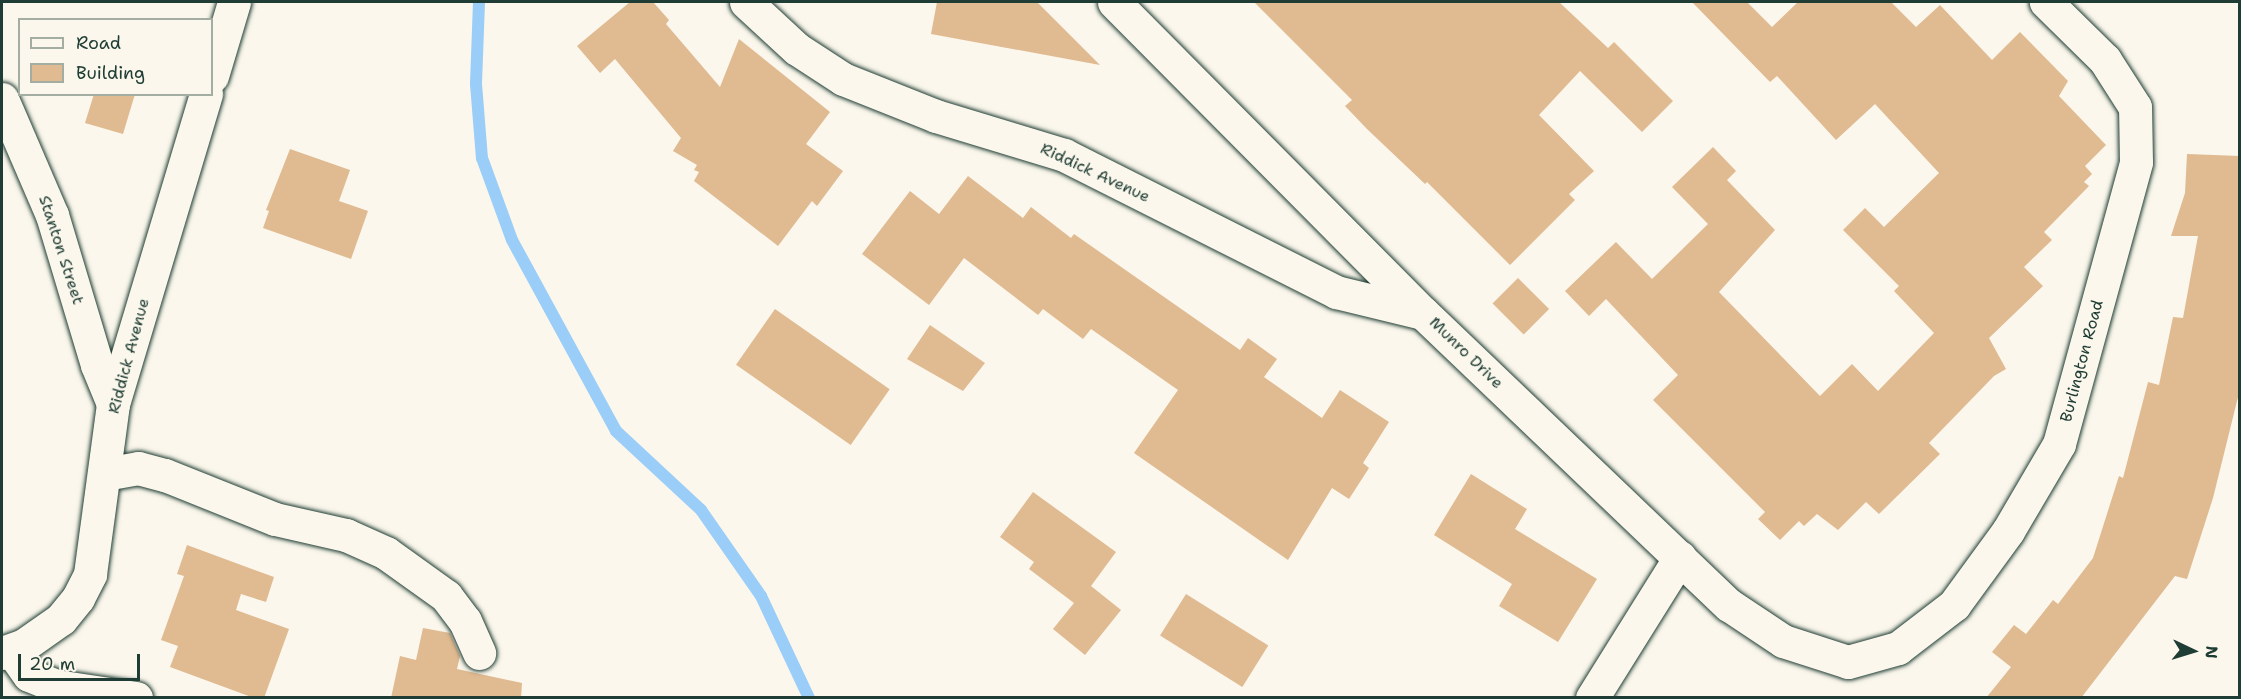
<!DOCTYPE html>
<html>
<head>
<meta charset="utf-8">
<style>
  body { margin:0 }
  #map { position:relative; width:2241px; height:699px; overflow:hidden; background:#fbf7ec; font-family:"Shantell Sans",sans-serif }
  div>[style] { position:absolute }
  .stream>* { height:12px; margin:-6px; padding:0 6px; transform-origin:6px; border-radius:6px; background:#9acdf7 }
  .building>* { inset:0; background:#e0ba91; transform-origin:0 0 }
  .roads { filter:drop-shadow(0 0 2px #1f3d34) drop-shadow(0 0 2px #1f3d34) }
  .minor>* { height:33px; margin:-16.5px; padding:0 16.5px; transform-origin:16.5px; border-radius:16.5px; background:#fbf7ec }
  span { translate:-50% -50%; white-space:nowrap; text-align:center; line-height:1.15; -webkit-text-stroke:5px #fbf7ec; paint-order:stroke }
  .street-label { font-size:16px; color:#1f3d34 }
  .frame { position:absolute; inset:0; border:3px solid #1f3d34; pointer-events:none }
  .legend { position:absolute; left:18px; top:18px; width:195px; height:78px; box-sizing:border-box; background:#fbf7ec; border:2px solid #a3ada2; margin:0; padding:8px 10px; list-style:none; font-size:18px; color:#1f3d34 }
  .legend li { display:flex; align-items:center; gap:12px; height:30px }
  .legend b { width:30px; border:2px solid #a3ada2 }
  .north { position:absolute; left:2163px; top:621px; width:60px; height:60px; -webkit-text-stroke:4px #fbf7ec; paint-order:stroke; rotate:94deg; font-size:16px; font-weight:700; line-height:24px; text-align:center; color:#1f3d34 }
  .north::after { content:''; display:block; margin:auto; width:21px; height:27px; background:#1f3d34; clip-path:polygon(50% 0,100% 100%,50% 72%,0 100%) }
  .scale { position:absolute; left:18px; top:654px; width:122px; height:27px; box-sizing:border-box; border:3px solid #1f3d34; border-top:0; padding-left:8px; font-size:18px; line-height:21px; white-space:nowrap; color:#1f3d34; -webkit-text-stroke:4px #fbf7ec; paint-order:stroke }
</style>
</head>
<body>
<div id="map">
  <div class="stream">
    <div style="left:479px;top:2px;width:82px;rotate:92.1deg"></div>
    <div style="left:476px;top:84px;width:74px;rotate:85.4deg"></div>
    <div style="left:482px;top:158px;width:87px;rotate:69.9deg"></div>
    <div style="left:512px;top:240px;width:217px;rotate:61.4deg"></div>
    <div style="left:616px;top:431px;width:116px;rotate:42.9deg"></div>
    <div style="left:701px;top:510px;width:105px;rotate:55.1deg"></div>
    <div style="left:761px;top:596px;width:113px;rotate:64.8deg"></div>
  </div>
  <div class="building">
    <div style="clip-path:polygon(630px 2px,653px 2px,669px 20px,666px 24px,720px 87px,739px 39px,830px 112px,806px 144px,843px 171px,817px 206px,812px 201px,778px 246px,694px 181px,699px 172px,694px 170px,697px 165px,673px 151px,681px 138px,615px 59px,600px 73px,577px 46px)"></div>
    <div style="clip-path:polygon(937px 2px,1037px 2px,1100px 65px,931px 34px)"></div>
    <div style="clip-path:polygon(1254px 2px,1559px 2px,1608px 48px,1614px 42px,1673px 101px,1642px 132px,1580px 71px,1539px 115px,1594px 171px,1569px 194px,1575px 200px,1510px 265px,1427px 182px,1425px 184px,1367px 129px,1345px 106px,1352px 100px)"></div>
    <div style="clip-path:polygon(1692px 2px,1747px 2px,1772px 27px,1798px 2px,1891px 2px,1916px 27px,1940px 5px,1992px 60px,2020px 32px,2068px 81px,2059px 96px,2106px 145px,2085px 166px,2092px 174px,2084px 182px,2089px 186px,2044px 232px,2052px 240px,2024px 267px,2043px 286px,1989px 338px,2006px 369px,1994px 376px,1929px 443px,1940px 454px,1879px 514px,1866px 502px,1838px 530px,1817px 514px,1804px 526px,1799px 521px,1780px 540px,1758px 519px,1765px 512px,1653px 400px,1678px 375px,1606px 299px,1589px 316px,1565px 291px,1616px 242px,1652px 279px,1708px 224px,1672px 187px,1713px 147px,1736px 171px,1727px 180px,1775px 230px,1719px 292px,1820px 396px,1852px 364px,1878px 391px,1934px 333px,1894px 291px,1899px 286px,1843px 230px,1865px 208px,1884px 227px,1939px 173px,1875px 104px,1836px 140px,1777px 76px,1770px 82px)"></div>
    <div style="clip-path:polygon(94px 94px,135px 94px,123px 134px,85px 123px)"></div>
    <div style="clip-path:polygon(290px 149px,350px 170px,339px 201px,368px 211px,351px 259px,263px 228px,269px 211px,266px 210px)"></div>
    <div style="clip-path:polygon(2187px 154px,2240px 156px,2240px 389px,2213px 498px,2187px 579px,2175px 576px,2081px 698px,1986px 698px,2011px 667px,1992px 652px,2014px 625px,2026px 634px,2053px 600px,2058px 604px,2093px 558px,2119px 476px,2123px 478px,2148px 382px,2159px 385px,2173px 317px,2183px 318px,2198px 236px,2171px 236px,2185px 193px)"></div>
    <div style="clip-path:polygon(968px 176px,1023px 218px,1031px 207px,1071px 238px,1074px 234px,1240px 350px,1248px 338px,1277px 359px,1264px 377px,1322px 418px,1340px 390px,1389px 422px,1363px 463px,1369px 468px,1349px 499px,1332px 488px,1288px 560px,1134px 453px,1178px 390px,1091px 329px,1083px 339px,1043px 309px,1038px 315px,964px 258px,929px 305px,862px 254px,910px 191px,939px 214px)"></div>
    <div style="left:1518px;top:278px;width:44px;height:36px;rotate:45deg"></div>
    <div style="left:775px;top:309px;width:140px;height:68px;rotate:35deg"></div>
    <div style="clip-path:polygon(930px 325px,985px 363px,963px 391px,907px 359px)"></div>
    <div style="clip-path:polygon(1471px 474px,1527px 509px,1515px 529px,1597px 579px,1558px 642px,1499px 606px,1512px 584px,1434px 535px)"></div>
    <div style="clip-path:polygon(1033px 492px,1116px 552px,1091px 586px,1121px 610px,1085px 655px,1053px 629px,1074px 603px,1029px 569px,1034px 562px,1000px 537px)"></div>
    <div style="clip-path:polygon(187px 545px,274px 577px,266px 602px,241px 594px,236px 610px,289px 629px,264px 698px,254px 698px,170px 667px,178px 646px,161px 640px,184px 576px,177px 574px)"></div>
    <div style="left:1186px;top:594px;width:97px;height:49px;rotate:32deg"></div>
    <div style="clip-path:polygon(423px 628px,450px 633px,460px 656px,457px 669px,522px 683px,521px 698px,391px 698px,400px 656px,416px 660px)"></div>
  </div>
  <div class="roads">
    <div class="minor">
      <div style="left:746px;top:2px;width:69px;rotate:42.7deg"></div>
      <div style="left:797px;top:49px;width:55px;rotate:33.1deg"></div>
      <div style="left:843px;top:79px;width:100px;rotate:21.7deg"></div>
      <div style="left:936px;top:116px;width:134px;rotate:16.9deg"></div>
      <div style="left:1064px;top:155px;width:305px;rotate:26.7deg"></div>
      <div style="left:1336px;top:292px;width:89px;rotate:13.6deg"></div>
      <div style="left:1114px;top:2px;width:438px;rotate:45.2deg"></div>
      <div style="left:1423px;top:313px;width:423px;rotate:43.7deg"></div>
      <div style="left:1729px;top:605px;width:65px;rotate:33.7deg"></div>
      <div style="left:1783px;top:641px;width:68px;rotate:17.9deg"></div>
      <div style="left:1848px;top:662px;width:52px;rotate:-15.6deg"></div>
      <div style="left:1898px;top:648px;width:71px;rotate:-37.5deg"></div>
      <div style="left:1954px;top:605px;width:92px;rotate:-53.9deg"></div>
      <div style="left:2008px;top:531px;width:101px;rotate:-59.6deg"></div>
      <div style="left:2059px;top:444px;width:292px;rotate:-74.7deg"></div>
      <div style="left:2136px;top:162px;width:55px;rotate:-91deg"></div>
      <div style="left:2135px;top:107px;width:56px;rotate:-122.6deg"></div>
      <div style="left:2105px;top:60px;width:83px;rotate:-135.5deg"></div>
      <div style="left:212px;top:76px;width:77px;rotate:-73.4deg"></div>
      <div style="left:2px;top:99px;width:126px;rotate:66.7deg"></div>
      <div style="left:52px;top:215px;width:157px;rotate:73.3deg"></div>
      <div style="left:97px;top:365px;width:42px;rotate:67.7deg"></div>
      <div style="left:105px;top:474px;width:34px;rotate:-10deg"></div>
      <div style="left:138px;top:468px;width:28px;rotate:15deg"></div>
      <div style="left:165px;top:475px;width:118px;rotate:21.8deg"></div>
      <div style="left:275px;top:519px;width:73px;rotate:12.7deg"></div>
      <div style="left:346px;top:535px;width:44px;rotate:24.2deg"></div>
      <div style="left:386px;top:553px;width:74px;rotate:35.6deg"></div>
      <div style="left:446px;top:596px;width:31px;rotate:53deg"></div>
      <div style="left:465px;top:621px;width:35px;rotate:66deg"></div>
      <div style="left:12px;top:651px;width:29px;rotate:55deg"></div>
      <div style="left:29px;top:675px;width:29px;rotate:22deg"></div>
      <div style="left:56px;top:686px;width:81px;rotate:8.5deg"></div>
      <div style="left:2px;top:653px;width:23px;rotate:-20deg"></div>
      <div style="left:24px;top:645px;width:45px;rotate:-35.1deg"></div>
      <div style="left:61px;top:619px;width:27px;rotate:-51deg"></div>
      <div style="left:78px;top:598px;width:27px;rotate:-63deg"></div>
      <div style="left:90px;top:574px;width:172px;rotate:-82.3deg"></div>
      <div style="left:113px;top:404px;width:324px;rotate:-73.3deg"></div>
      <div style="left:1592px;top:698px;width:166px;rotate:-58deg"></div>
    </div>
  </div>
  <div class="street-label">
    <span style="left:1095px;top:173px;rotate:25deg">Riddick Avenue</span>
    <span style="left:61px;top:250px;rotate:72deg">Stanton Street</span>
    <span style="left:1466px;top:353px;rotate:44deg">Munro Drive</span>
    <span style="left:129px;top:356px;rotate:-75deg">Riddick Avenue</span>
    <span style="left:2082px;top:361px;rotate:-75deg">Burlington Road</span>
  </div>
  <div class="frame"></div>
  <ul class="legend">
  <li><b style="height:8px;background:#fbf7ec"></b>Road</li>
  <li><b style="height:16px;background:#e0ba91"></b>Building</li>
  </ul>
  <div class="north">N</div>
  <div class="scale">20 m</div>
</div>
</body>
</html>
